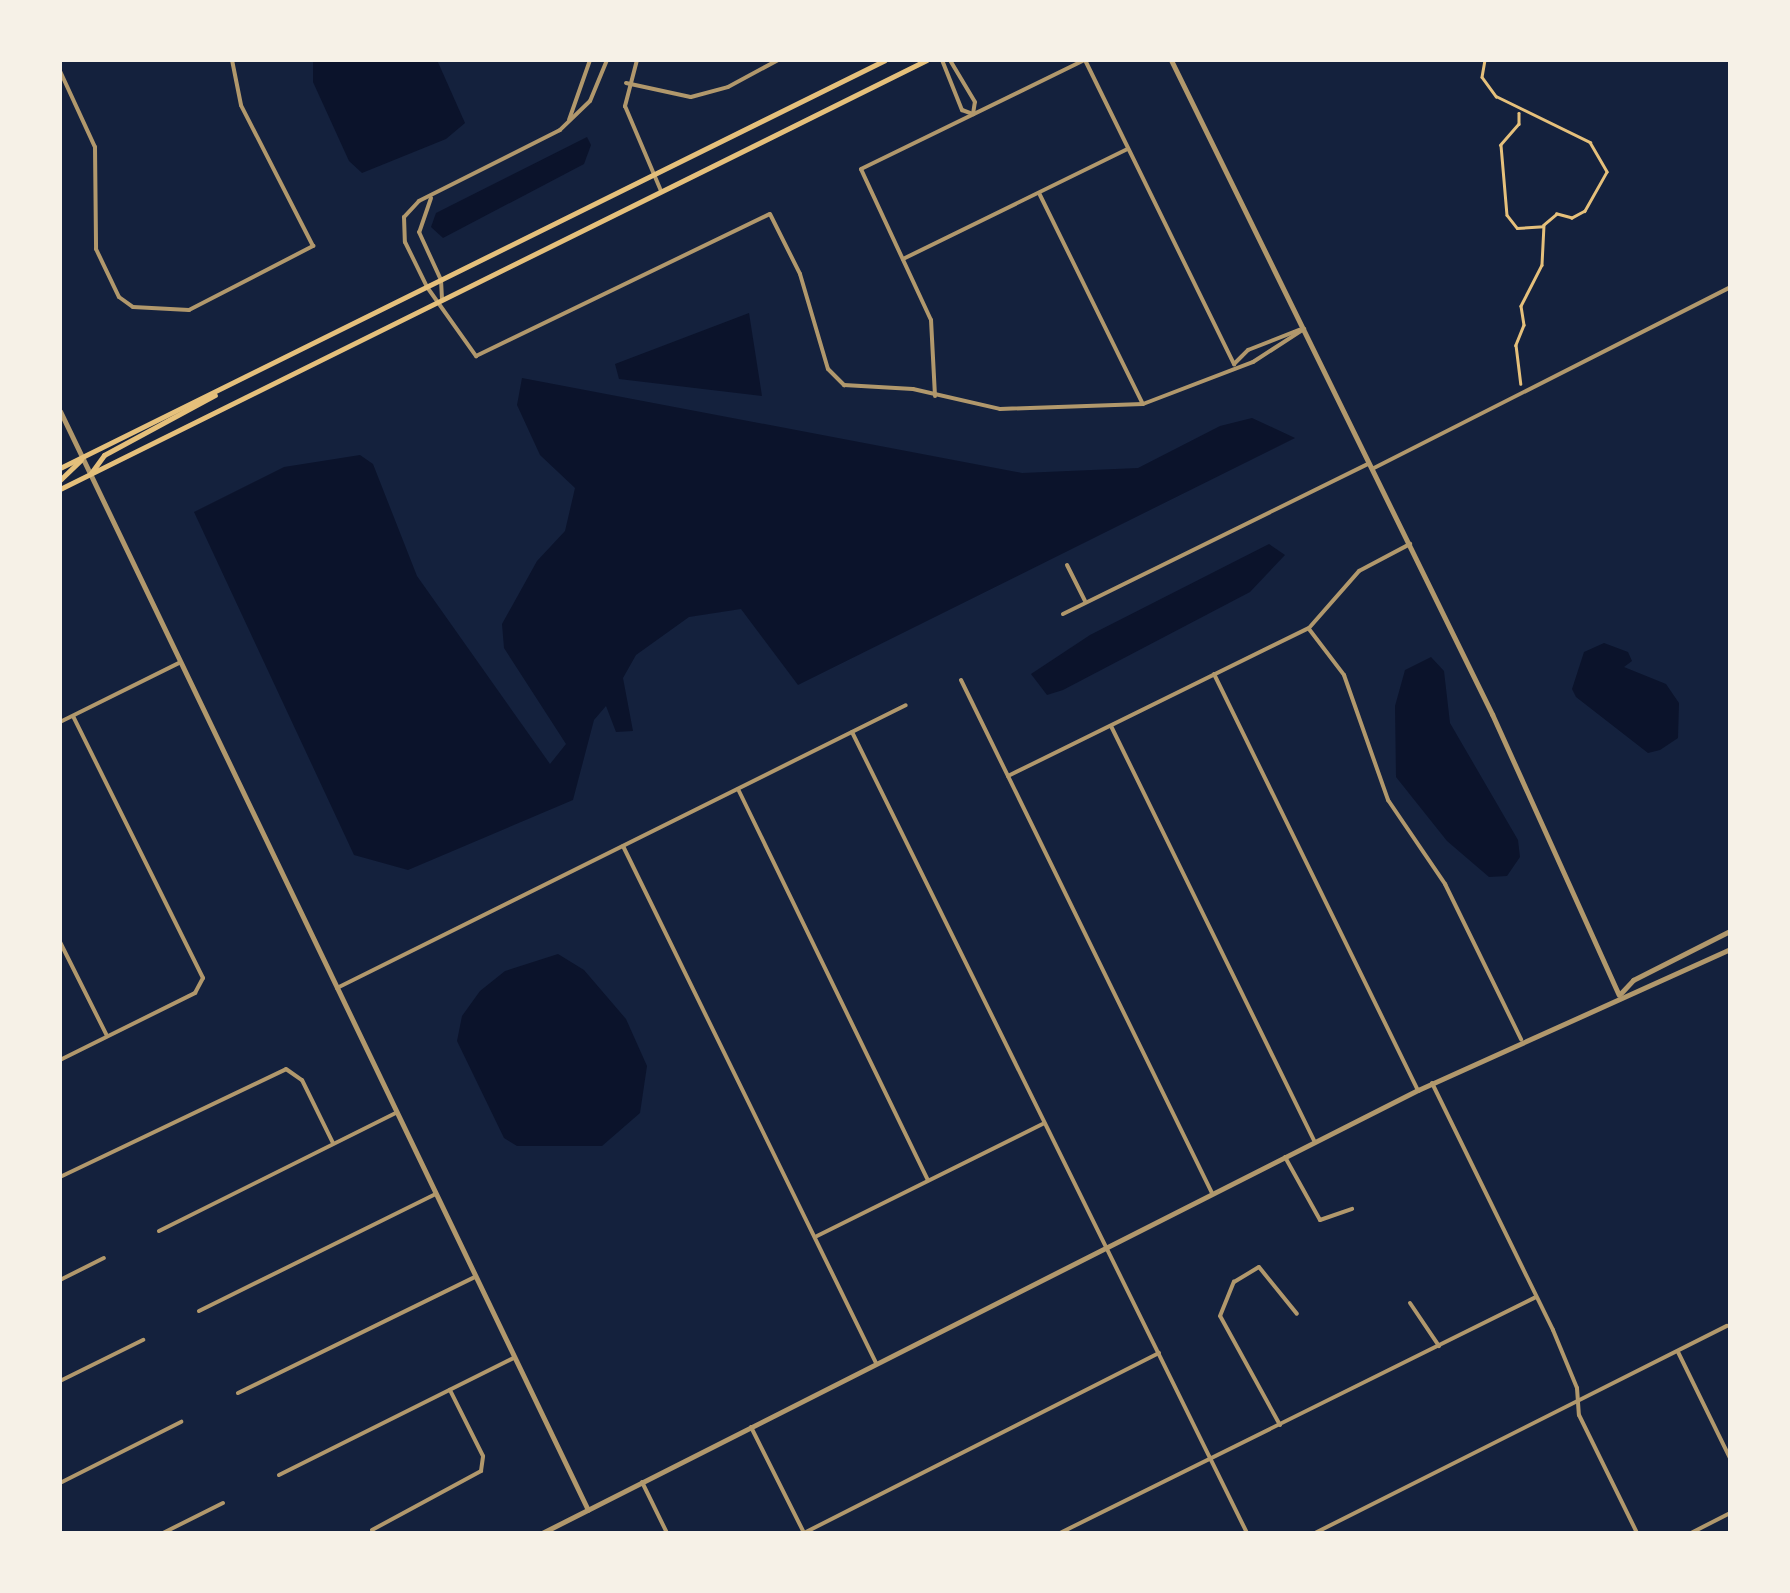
<!DOCTYPE html>
<html>
<head>
<meta charset="utf-8">
<style>
  body { margin:0 }
  #map { position:relative; width:1790px; height:1593px; overflow:hidden; background:#14213d; font-family:"Fira Sans Condensed",sans-serif }
  div>[style] { position:absolute }
  .water>* { inset:0; background:#0b132b }
  .path>* { height:2.5px; margin:-1.25px; padding:0 1.25px; transform-origin:1.25px; border-radius:1.25px; background:#e5c07b }
  .minor>* { height:4px; margin:-2px; padding:0 2px; transform-origin:2px; border-radius:2px; background:#b1986c }
  .tertiary>* { height:5px; margin:-2.5px; padding:0 2.5px; transform-origin:2.5px; border-radius:2.5px; background:#b1986c }
  .secondary>* { height:5px; margin:-2.5px; padding:0 2.5px; transform-origin:2.5px; border-radius:2.5px; background:#e5c07b }
  span { translate:-50% -50%; white-space:nowrap; text-align:center; line-height:1.15; -webkit-text-stroke:8px #f6f1e7; paint-order:stroke }
  .frame { position:absolute; inset:0; border:62px solid #f6f1e7; pointer-events:none }
</style>
</head>
<body>
<div id="map">
  <div class="water">
    <div style="clip-path:polygon(437px 60px,465px 123px,446px 139px,362px 173px,349px 161px,313px 82px,313px 61px)"></div>
    <div style="clip-path:polygon(587px 137px,591px 145px,584px 164px,443px 238px,431px 227px,436px 213px)"></div>
    <div style="clip-path:polygon(749px 313px,762px 396px,619px 379px,615px 364px)"></div>
    <div style="clip-path:polygon(522px 378px,1022px 473px,1138px 468px,1220px 426px,1252px 418px,1295px 438px,798px 685px,741px 609px,689px 617px,636px 655px,623px 678px,633px 731px,616px 732px,606px 706px,594px 720px,573px 800px,408px 870px,354px 855px,194px 512px,284px 467px,360px 455px,373px 464px,417px 576px,550px 764px,566px 744px,504px 648px,502px 624px,537px 561px,565px 531px,575px 488px,540px 455px,517px 405px)"></div>
    <div style="clip-path:polygon(1269px 544px,1285px 555px,1250px 592px,1063px 690px,1047px 695px,1031px 674px,1090px 635px)"></div>
    <div style="clip-path:polygon(1604px 643px,1628px 652px,1632px 661px,1624px 667px,1666px 684px,1679px 703px,1678px 738px,1660px 750px,1648px 753px,1576px 697px,1572px 689px,1584px 652px)"></div>
    <div style="clip-path:polygon(1431px 657px,1444px 671px,1450px 723px,1518px 840px,1520px 857px,1507px 876px,1489px 877px,1447px 841px,1396px 777px,1395px 706px,1405px 670px)"></div>
    <div style="clip-path:polygon(558px 954px,584px 970px,626px 1019px,647px 1066px,640px 1113px,602px 1146px,517px 1146px,504px 1138px,457px 1041px,462px 1016px,480px 991px,505px 971px)"></div>
  </div>
  <div class="path">
    <div style="left:1485px;top:60px;width:17px;rotate:100deg"></div>
    <div style="left:1482px;top:77px;width:24px;rotate:54deg"></div>
    <div style="left:1496px;top:96px;width:105px;rotate:26.1deg"></div>
    <div style="left:1590px;top:142px;width:34px;rotate:60deg"></div>
    <div style="left:1607px;top:172px;width:45px;rotate:119.4deg"></div>
    <div style="left:1585px;top:211px;width:15px;rotate:152deg"></div>
    <div style="left:1572px;top:218px;width:16px;rotate:-165deg"></div>
    <div style="left:1557px;top:214px;width:17px;rotate:140deg"></div>
    <div style="left:1544px;top:225px;width:40px;rotate:92.9deg"></div>
    <div style="left:1542px;top:265px;width:46px;rotate:117.1deg"></div>
    <div style="left:1521px;top:306px;width:19px;rotate:81deg"></div>
    <div style="left:1524px;top:325px;width:22px;rotate:112deg"></div>
    <div style="left:1516px;top:345px;width:39px;rotate:83deg"></div>
    <div style="left:1519px;top:113px;width:11px;rotate:90deg"></div>
    <div style="left:1519px;top:124px;width:28px;rotate:131deg"></div>
    <div style="left:1501px;top:145px;width:70px;rotate:85.1deg"></div>
    <div style="left:1507px;top:215px;width:16px;rotate:52deg"></div>
    <div style="left:1517px;top:228px;width:26px;rotate:-4deg"></div>
  </div>
  <div class="minor">
    <div style="left:607px;top:60px;width:44px;rotate:112.5deg"></div>
    <div style="left:590px;top:101px;width:42px;rotate:136deg"></div>
    <div style="left:560px;top:130px;width:158px;rotate:153.3deg"></div>
    <div style="left:419px;top:201px;width:22px;rotate:133deg"></div>
    <div style="left:404px;top:217px;width:25px;rotate:88deg"></div>
    <div style="left:405px;top:242px;width:50px;rotate:63.9deg"></div>
    <div style="left:427px;top:287px;width:85px;rotate:54.6deg"></div>
    <div style="left:476px;top:356px;width:326px;rotate:-25.8deg"></div>
    <div style="left:770px;top:214px;width:67px;rotate:63.4deg"></div>
    <div style="left:800px;top:274px;width:99px;rotate:73.6deg"></div>
    <div style="left:828px;top:369px;width:23px;rotate:45deg"></div>
    <div style="left:844px;top:385px;width:69px;rotate:3.3deg"></div>
    <div style="left:913px;top:389px;width:89px;rotate:12.9deg"></div>
    <div style="left:1000px;top:409px;width:143px;rotate:-2deg"></div>
    <div style="left:1143px;top:404px;width:118px;rotate:-20.9deg"></div>
    <div style="left:1253px;top:362px;width:61px;rotate:-32.9deg"></div>
    <div style="left:637px;top:60px;width:48px;rotate:104.6deg"></div>
    <div style="left:625px;top:106px;width:92px;rotate:67deg"></div>
    <div style="left:942px;top:60px;width:54px;rotate:68.2deg"></div>
    <div style="left:962px;top:110px;width:12px;rotate:20deg"></div>
    <div style="left:973px;top:114px;width:12px;rotate:-81deg"></div>
    <div style="left:975px;top:102px;width:49px;rotate:-120.8deg"></div>
    <div style="left:1085px;top:60px;width:339px;rotate:63.9deg"></div>
    <div style="left:60px;top:71px;width:84px;rotate:65.3deg"></div>
    <div style="left:95px;top:147px;width:102px;rotate:89.4deg"></div>
    <div style="left:96px;top:249px;width:53px;rotate:64.4deg"></div>
    <div style="left:119px;top:297px;width:17px;rotate:36deg"></div>
    <div style="left:133px;top:307px;width:56px;rotate:3.1deg"></div>
    <div style="left:189px;top:310px;width:140px;rotate:-27.3deg"></div>
    <div style="left:313px;top:246px;width:158px;rotate:-117.1deg"></div>
    <div style="left:241px;top:105px;width:46px;rotate:-101.3deg"></div>
    <div style="left:626px;top:83px;width:66px;rotate:12.2deg"></div>
    <div style="left:691px;top:97px;width:38px;rotate:-15deg"></div>
    <div style="left:728px;top:87px;width:57px;rotate:-28.4deg"></div>
    <div style="left:569px;top:120px;width:64px;rotate:-70.7deg"></div>
    <div style="left:1039px;top:193px;width:235px;rotate:63.8deg"></div>
    <div style="left:431px;top:198px;width:36px;rotate:109deg"></div>
    <div style="left:419px;top:232px;width:53px;rotate:65.4deg"></div>
    <div style="left:441px;top:280px;width:20px;rotate:87deg"></div>
    <div style="left:903px;top:259px;width:250px;rotate:-26.1deg"></div>
    <div style="left:1234px;top:364px;width:20px;rotate:-45deg"></div>
    <div style="left:1248px;top:350px;width:55px;rotate:-21.4deg"></div>
    <div style="left:935px;top:396px;width:76px;rotate:-93deg"></div>
    <div style="left:931px;top:320px;width:166px;rotate:-114.9deg"></div>
    <div style="left:861px;top:169px;width:248px;rotate:-26deg"></div>
    <div style="left:1372px;top:469px;width:402px;rotate:-26.9deg"></div>
    <div style="left:1067px;top:565px;width:40px;rotate:63.4deg"></div>
    <div style="left:1063px;top:614px;width:340px;rotate:-26.2deg"></div>
    <div style="left:1309px;top:629px;width:58px;rotate:52.7deg"></div>
    <div style="left:1344px;top:675px;width:133px;rotate:70.6deg"></div>
    <div style="left:1388px;top:800px;width:102px;rotate:55.8deg"></div>
    <div style="left:1445px;top:884px;width:173px;rotate:63.9deg"></div>
    <div style="left:1214px;top:674px;width:463px;rotate:63.9deg"></div>
    <div style="left:961px;top:680px;width:571px;rotate:63.93deg"></div>
    <div style="left:60px;top:722px;width:133px;rotate:-26.4deg"></div>
    <div style="left:1111px;top:726px;width:463px;rotate:63.9deg"></div>
    <div style="left:852px;top:732px;width:893px;rotate:63.75deg"></div>
    <div style="left:1008px;top:776px;width:335px;rotate:-26.2deg"></div>
    <div style="left:1309px;top:628px;width:76px;rotate:-48.7deg"></div>
    <div style="left:1359px;top:571px;width:58px;rotate:-27.9deg"></div>
    <div style="left:738px;top:789px;width:435px;rotate:64.1deg"></div>
    <div style="left:623px;top:846px;width:576px;rotate:63.92deg"></div>
    <div style="left:60px;top:942px;width:105px;rotate:63.4deg"></div>
    <div style="left:337px;top:988px;width:635px;rotate:-26.44deg"></div>
    <div style="left:60px;top:1060px;width:151px;rotate:-26.4deg"></div>
    <div style="left:195px;top:993px;width:17px;rotate:-62deg"></div>
    <div style="left:203px;top:978px;width:292px;rotate:-116.4deg"></div>
    <div style="left:1432px;top:1083px;width:275px;rotate:63.9deg"></div>
    <div style="left:1553px;top:1330px;width:63px;rotate:67.5deg"></div>
    <div style="left:1577px;top:1388px;width:27px;rotate:86deg"></div>
    <div style="left:1579px;top:1415px;width:131px;rotate:63.8deg"></div>
    <div style="left:1285px;top:1157px;width:72px;rotate:60.9deg"></div>
    <div style="left:1320px;top:1220px;width:34px;rotate:-19deg"></div>
    <div style="left:60px;top:1177px;width:250px;rotate:-25.5deg"></div>
    <div style="left:286px;top:1069px;width:19px;rotate:35deg"></div>
    <div style="left:302px;top:1080px;width:70px;rotate:63.8deg"></div>
    <div style="left:159px;top:1231px;width:265px;rotate:-26.5deg"></div>
    <div style="left:815px;top:1237px;width:254px;rotate:-26.4deg"></div>
    <div style="left:60px;top:1280px;width:49px;rotate:-26.6deg"></div>
    <div style="left:1410px;top:1303px;width:52px;rotate:56deg"></div>
    <div style="left:199px;top:1311px;width:264px;rotate:-26.3deg"></div>
    <div style="left:1678px;top:1352px;width:118px;rotate:63.9deg"></div>
    <div style="left:60px;top:1381px;width:93px;rotate:-26.3deg"></div>
    <div style="left:238px;top:1393px;width:264px;rotate:-26.1deg"></div>
    <div style="left:1280px;top:1425px;width:124px;rotate:-118.8deg"></div>
    <div style="left:1220px;top:1316px;width:37px;rotate:-68deg"></div>
    <div style="left:1234px;top:1282px;width:29px;rotate:-31deg"></div>
    <div style="left:1259px;top:1267px;width:60px;rotate:51deg"></div>
    <div style="left:751px;top:1427px;width:119px;rotate:63.4deg"></div>
    <div style="left:279px;top:1475px;width:263px;rotate:-26.5deg"></div>
    <div style="left:642px;top:1482px;width:57px;rotate:63.9deg"></div>
    <div style="left:60px;top:1483px;width:136px;rotate:-26.8deg"></div>
    <div style="left:372px;top:1530px;width:124px;rotate:-28.4deg"></div>
    <div style="left:481px;top:1471px;width:15px;rotate:-82deg"></div>
    <div style="left:483px;top:1456px;width:74px;rotate:-116.6deg"></div>
    <div style="left:163px;top:1533px;width:67px;rotate:-26.6deg"></div>
    <div style="left:804px;top:1533px;width:398px;rotate:-26.9deg"></div>
    <div style="left:1060px;top:1533px;width:531px;rotate:-26.37deg"></div>
    <div style="left:1315px;top:1533px;width:461px;rotate:-26.7deg"></div>
    <div style="left:1691px;top:1533px;width:44px;rotate:-27.1deg"></div>
  </div>
  <div class="tertiary">
    <div style="left:1171px;top:60px;width:729px;rotate:63.86deg"></div>
    <div style="left:1492px;top:714px;width:308px;rotate:65.7deg"></div>
    <div style="left:60px;top:411px;width:1219px;rotate:64.34deg"></div>
    <div style="left:1621px;top:993px;width:18px;rotate:-47deg"></div>
    <div style="left:1633px;top:980px;width:109px;rotate:-26.8deg"></div>
    <div style="left:542px;top:1533px;width:982px;rotate:-26.83deg"></div>
    <div style="left:1418px;top:1090px;width:342px;rotate:-24.3deg"></div>
  </div>
  <div class="secondary">
    <div style="left:60px;top:468px;width:920px;rotate:-26.31deg"></div>
    <div style="left:91px;top:473px;width:22px;rotate:-54deg"></div>
    <div style="left:104px;top:455px;width:126px;rotate:-28.4deg"></div>
    <div style="left:60px;top:480px;width:29px;rotate:-44deg"></div>
    <div style="left:60px;top:489px;width:967px;rotate:-26.33deg"></div>
  </div>
  <div class="frame"></div>
</div>
</body>
</html>
